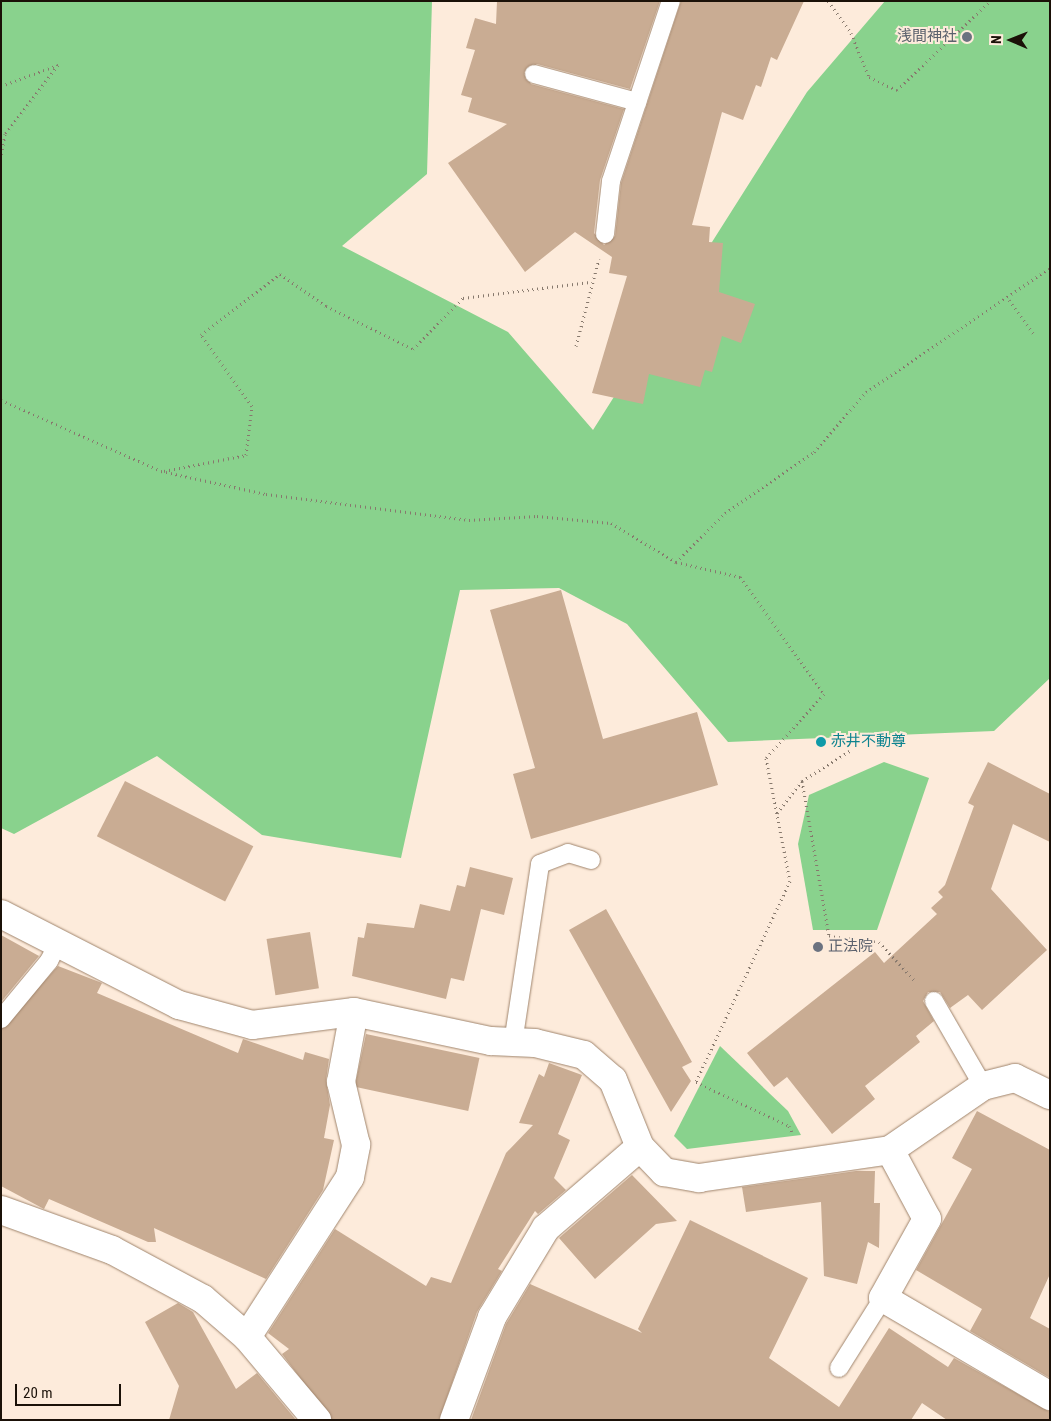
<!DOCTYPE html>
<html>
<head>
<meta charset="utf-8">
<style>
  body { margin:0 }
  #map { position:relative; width:1051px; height:1421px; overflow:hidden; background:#fdebdb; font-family:"Roboto Condensed","Noto Sans JP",sans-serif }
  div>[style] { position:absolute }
  .green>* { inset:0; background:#89d28d }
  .building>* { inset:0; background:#c9ac93; transform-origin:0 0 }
  .path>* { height:3px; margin-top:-1.5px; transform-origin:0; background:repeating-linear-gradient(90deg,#87796d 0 1px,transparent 0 5px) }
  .roads { filter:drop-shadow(0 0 1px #a0856d) drop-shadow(0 0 1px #a0856d) }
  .lane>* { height:18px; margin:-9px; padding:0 9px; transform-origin:9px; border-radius:9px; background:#fff }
  .street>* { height:28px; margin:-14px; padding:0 14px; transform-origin:14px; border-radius:14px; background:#fff }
  .dots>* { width:14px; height:14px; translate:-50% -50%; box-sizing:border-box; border:2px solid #fdebdb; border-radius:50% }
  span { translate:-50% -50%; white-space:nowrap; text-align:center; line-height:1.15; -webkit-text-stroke:4px #fdebdb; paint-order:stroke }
  .worship-label { font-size:15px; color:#5b616d }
  .right { translate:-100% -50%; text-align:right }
  .left { translate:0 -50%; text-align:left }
  .culture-label { font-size:15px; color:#0d838f }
  .frame { position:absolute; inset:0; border:2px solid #1b1108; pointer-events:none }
  .north { position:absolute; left:986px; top:15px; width:50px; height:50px; -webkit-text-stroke:4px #fdebdb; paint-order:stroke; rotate:271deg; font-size:14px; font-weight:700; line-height:20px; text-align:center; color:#1b1108 }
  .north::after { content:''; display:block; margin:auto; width:18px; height:22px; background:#1b1108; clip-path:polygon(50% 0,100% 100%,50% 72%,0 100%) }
  .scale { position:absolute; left:15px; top:1384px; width:106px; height:22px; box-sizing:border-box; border:2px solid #1b1108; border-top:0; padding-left:6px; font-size:15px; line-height:18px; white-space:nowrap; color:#1b1108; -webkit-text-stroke:4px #fdebdb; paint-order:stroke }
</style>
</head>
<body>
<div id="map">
  <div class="green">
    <div style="clip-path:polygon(1px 1px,432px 1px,427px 174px,342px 246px,508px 332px,593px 430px,807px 92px,885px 1px,1050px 1px,1050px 678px,994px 731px,728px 742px,627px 624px,559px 588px,460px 590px,401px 858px,262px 835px,157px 756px,14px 834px,1px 828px)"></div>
    <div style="clip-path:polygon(884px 762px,929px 778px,877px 930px,813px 930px,798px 844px,809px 795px)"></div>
    <div style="clip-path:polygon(720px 1046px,788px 1111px,801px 1135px,687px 1149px,674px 1136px)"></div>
  </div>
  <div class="building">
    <div style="clip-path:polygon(497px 1px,660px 1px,630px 89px,537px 64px,524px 72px,531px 84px,624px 109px,600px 180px,594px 233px,604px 245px,615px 236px,621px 183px,681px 1px,804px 1px,777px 60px,771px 57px,761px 87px,756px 85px,743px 120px,722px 112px,692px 225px,710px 227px,709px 242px,723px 243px,719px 292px,755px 304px,741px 343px,722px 336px,712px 372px,705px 370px,700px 387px,649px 374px,643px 404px,592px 393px,627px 276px,609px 273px,612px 257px,575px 232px,525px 272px,448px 163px,507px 124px,468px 112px,472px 98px,461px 95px,475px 50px,466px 48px,475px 18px,496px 24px)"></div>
    <div style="clip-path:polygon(561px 590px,603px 739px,697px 712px,718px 785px,531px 839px,513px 774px,535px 768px,490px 610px)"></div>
    <div style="clip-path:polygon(988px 762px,1050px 794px,1050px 842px,1013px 824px,991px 889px,1047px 950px,982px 1010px,968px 995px,950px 1008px,940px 992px,928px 992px,923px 1001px,934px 1021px,916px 1036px,920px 1042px,865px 1086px,875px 1099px,832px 1134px,787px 1077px,774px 1087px,747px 1053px,875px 952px,884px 963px,937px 914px,931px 908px,943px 897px,938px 892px,945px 885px,974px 806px,968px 803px)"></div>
    <div style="left:125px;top:781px;width:144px;height:62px;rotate:27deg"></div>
    <div style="clip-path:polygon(470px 867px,513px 878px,504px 915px,481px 909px,464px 981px,451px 978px,446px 999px,352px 976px,358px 937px,364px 938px,367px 923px,414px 928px,420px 904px,450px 911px,457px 885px,465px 887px)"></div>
    <div style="clip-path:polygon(606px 909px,692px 1062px,682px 1067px,691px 1081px,671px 1112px,569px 930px)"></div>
    <div style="left:310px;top:932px;width:57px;height:44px;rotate:81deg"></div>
    <div style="clip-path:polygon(1px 935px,39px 956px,1px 1002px)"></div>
    <div style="clip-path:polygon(58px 966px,102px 983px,97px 993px,238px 1053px,243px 1039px,303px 1060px,305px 1052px,329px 1059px,326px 1080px,330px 1105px,324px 1138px,334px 1140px,323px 1190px,266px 1279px,154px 1228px,156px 1242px,148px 1242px,49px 1199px,44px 1209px,1px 1186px,1px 1029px)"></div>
    <div style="left:366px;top:1034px;width:116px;height:54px;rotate:12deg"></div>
    <div style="clip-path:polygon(549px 1063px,582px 1075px,558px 1134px,570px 1140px,554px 1178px,566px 1190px,538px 1214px,535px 1211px,498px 1269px,502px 1271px,477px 1312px,439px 1420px,332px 1420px,282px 1354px,289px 1349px,268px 1333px,335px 1229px,426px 1286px,431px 1277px,451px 1283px,506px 1153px,533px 1125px,519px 1123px,539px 1074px,544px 1077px)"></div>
    <div style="clip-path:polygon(977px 1111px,1050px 1150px,1050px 1274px,1030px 1318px,1050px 1329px,1050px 1378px,970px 1331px,982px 1309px,916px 1270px,972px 1169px,952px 1158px)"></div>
    <div style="clip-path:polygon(856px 1171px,875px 1171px,874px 1203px,880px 1203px,879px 1248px,868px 1242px,857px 1284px,824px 1276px,821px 1202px,746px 1212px,742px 1187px)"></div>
    <div style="clip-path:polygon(632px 1175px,677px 1221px,656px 1224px,595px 1279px,559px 1238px)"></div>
    <div style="clip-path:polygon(690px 1220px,808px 1278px,769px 1358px,839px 1407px,889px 1328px,948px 1367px,954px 1358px,1050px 1412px,1050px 1420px,947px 1420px,922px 1403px,911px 1420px,471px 1420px,506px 1324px,530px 1284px,642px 1333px,638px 1329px)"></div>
    <div style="clip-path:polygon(178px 1303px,193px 1312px,236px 1389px,257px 1373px,296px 1420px,169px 1420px,179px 1386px,145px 1322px)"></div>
  </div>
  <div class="path">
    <div style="left:828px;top:1px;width:39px;rotate:54deg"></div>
    <div style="left:851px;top:33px;width:48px;rotate:67.8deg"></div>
    <div style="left:869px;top:77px;width:31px;rotate:25deg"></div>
    <div style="left:897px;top:90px;width:129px;rotate:-43.7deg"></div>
    <div style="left:1px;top:86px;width:61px;rotate:-20.2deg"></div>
    <div style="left:58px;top:65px;width:87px;rotate:127.5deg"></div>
    <div style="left:5px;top:134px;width:22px;rotate:100deg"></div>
    <div style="left:1009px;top:300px;width:44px;rotate:54.2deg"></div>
    <div style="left:576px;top:346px;width:90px;rotate:-75.2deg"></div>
    <div style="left:1px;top:400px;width:175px;rotate:23.9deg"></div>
    <div style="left:161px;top:471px;width:107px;rotate:12.4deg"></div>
    <div style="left:266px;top:494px;width:205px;rotate:7.3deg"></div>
    <div style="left:469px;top:520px;width:68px;rotate:-3.4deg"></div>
    <div style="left:537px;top:516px;width:74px;rotate:5.4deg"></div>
    <div style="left:611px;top:523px;width:76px;rotate:31deg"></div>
    <div style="left:676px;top:562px;width:69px;rotate:-45deg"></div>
    <div style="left:725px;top:513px;width:108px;rotate:-34.4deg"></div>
    <div style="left:814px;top:452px;width:79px;rotate:-49.1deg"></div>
    <div style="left:866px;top:392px;width:222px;rotate:-34deg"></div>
    <div style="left:164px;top:471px;width:84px;rotate:-11deg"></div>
    <div style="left:246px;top:455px;width:49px;rotate:-83deg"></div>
    <div style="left:252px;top:406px;width:87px;rotate:-125.7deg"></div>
    <div style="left:201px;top:335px;width:100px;rotate:-37.7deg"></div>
    <div style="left:280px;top:274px;width:56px;rotate:34.8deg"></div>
    <div style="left:326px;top:306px;width:97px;rotate:26.3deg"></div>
    <div style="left:413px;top:349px;width:71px;rotate:-45.6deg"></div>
    <div style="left:463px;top:298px;width:128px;rotate:-7.2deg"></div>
    <div style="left:676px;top:562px;width:66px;rotate:13.2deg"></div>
    <div style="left:740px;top:577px;width:144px;rotate:54.3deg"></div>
    <div style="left:824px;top:694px;width:86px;rotate:132.2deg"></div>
    <div style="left:766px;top:758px;width:125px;rotate:79deg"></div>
    <div style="left:790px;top:881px;width:222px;rotate:115.1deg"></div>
    <div style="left:696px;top:1082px;width:103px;rotate:25.3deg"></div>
    <div style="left:789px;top:1126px;width:8px;rotate:67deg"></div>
    <div style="left:802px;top:781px;width:157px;rotate:80.1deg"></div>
    <div style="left:829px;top:936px;width:50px;rotate:6.8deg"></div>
    <div style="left:879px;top:942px;width:54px;rotate:47.2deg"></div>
    <div style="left:777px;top:813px;width:41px;rotate:-52deg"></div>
    <div style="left:802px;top:781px;width:58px;rotate:-32.3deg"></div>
  </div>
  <div class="roads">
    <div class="lane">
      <div style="left:534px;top:74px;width:107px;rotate:15.2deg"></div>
      <div style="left:605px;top:234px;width:53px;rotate:-83.5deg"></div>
      <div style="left:611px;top:181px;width:190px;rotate:-71.6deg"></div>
      <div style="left:934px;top:1001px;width:98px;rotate:60deg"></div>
      <div style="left:1px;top:1019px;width:75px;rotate:-50.4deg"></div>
      <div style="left:49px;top:961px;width:20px;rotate:-63deg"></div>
      <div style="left:513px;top:1043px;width:181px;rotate:-81.4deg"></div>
      <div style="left:540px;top:864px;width:30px;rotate:-21deg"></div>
      <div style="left:568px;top:853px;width:24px;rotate:17deg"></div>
      <div style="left:839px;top:1368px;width:83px;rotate:-57.8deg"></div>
    </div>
    <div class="street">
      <div style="left:1px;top:914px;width:200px;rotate:27.1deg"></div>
      <div style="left:179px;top:1005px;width:76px;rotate:15.3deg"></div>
      <div style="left:252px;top:1025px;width:103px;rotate:-7.3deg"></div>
      <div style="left:354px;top:1012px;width:140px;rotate:12deg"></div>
      <div style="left:491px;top:1041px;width:44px;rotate:2.6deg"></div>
      <div style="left:535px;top:1043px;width:50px;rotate:13.8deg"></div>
      <div style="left:584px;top:1055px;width:38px;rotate:41deg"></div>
      <div style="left:613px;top:1080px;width:72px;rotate:68.1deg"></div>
      <div style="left:640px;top:1147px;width:35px;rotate:46deg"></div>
      <div style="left:664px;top:1172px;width:36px;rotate:10deg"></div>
      <div style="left:699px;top:1178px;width:193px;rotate:-8.3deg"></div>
      <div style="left:890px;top:1150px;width:113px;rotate:-34.5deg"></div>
      <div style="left:983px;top:1086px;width:33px;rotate:-14deg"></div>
      <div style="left:1015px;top:1078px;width:39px;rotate:26deg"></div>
      <div style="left:890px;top:1150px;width:78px;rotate:61.8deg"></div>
      <div style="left:927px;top:1219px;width:90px;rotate:119.1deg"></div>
      <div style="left:883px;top:1298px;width:194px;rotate:30.4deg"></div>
      <div style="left:1px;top:1210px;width:118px;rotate:19.8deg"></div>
      <div style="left:112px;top:1250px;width:103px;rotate:28.3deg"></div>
      <div style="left:203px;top:1299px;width:58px;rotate:40.8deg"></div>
      <div style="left:247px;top:1337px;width:109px;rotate:49.9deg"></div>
      <div style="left:247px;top:1337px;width:190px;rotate:-57.2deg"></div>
      <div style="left:350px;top:1177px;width:33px;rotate:-79deg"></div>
      <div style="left:356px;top:1145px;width:65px;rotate:-103.4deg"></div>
      <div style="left:341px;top:1082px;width:71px;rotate:-79.5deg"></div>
      <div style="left:454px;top:1420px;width:110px;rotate:-69.7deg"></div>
      <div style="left:492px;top:1317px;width:104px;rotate:-58.8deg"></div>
      <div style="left:546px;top:1228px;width:124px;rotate:-40.8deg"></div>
    </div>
  </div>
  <div class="dots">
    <div style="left:967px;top:37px;background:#6b7280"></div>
    <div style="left:821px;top:742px;background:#0f9aa8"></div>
    <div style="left:818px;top:947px;background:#6b7280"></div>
  </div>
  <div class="worship-label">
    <span class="right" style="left:957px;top:37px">浅間神社</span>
    <span class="left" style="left:828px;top:947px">正法院</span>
  </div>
  <div class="culture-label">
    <span class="left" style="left:831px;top:742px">赤井不動尊</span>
  </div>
  <div class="frame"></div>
  <div class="north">N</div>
  <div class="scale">20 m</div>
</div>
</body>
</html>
